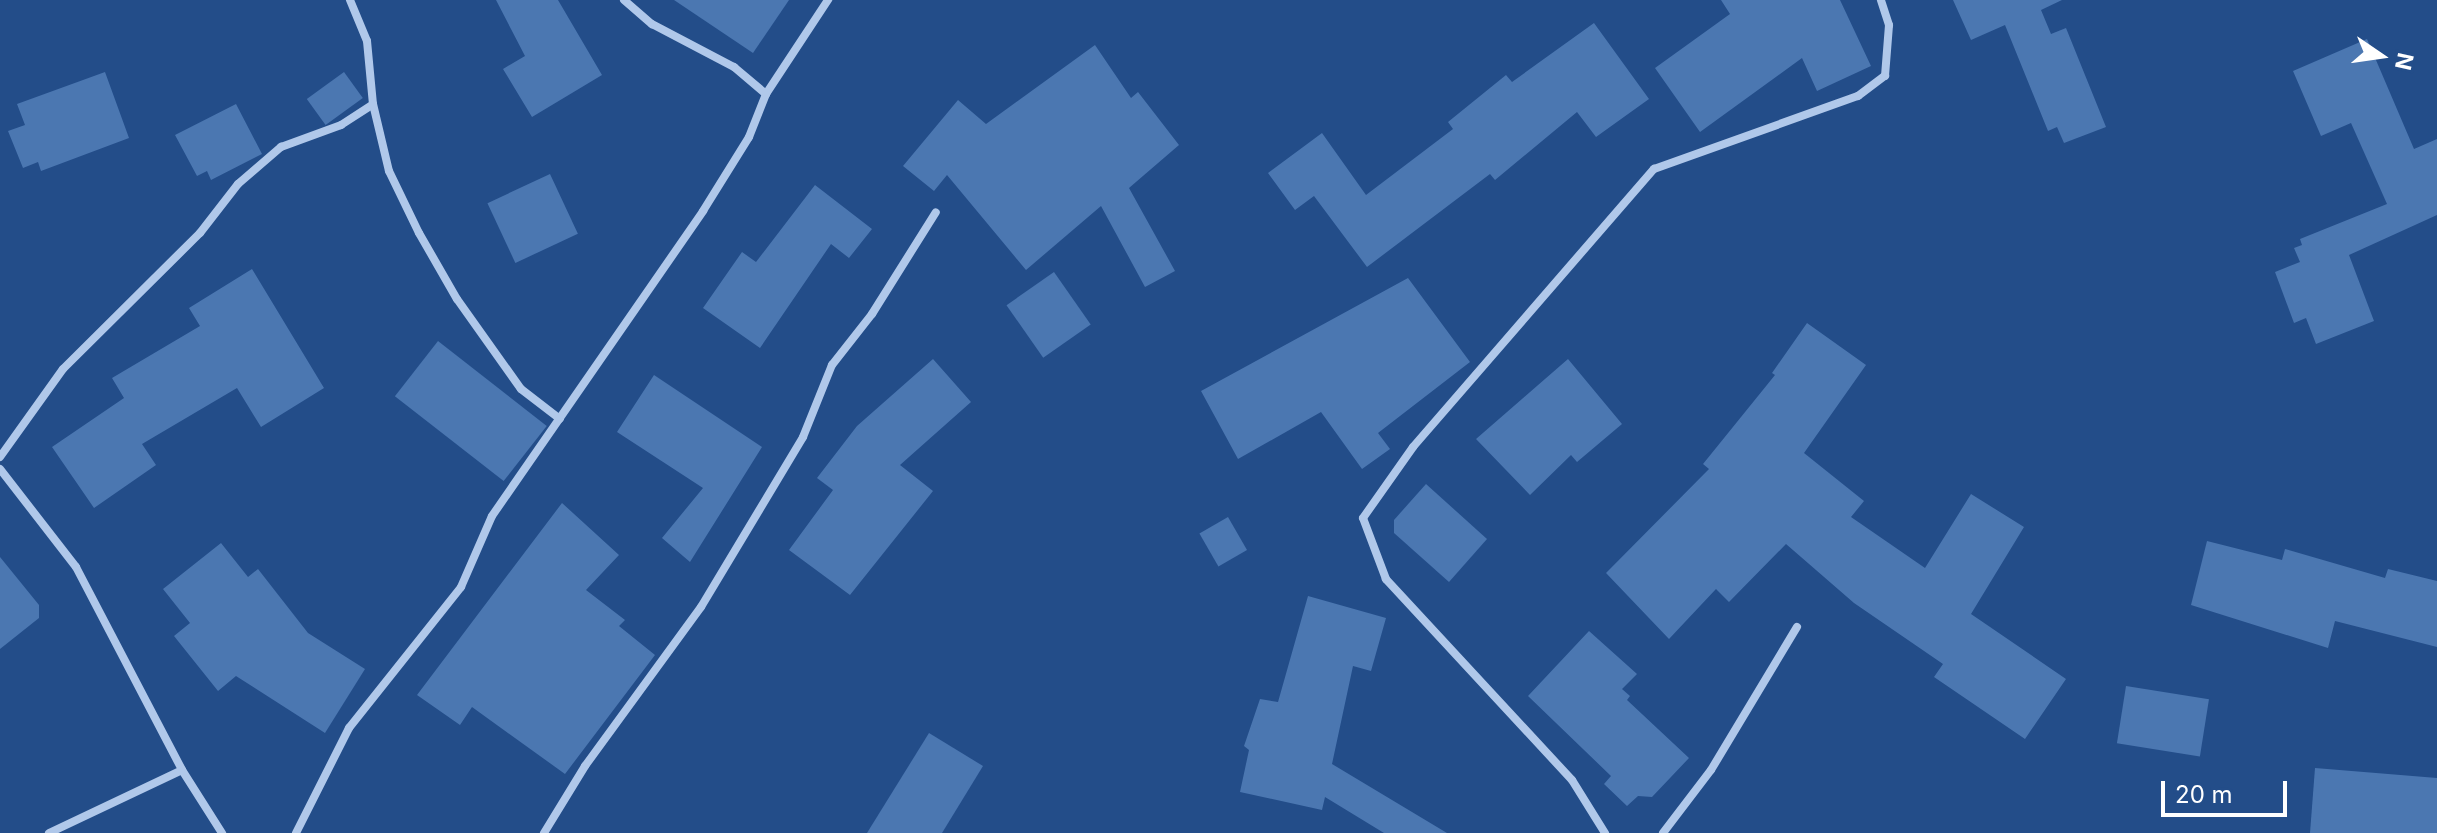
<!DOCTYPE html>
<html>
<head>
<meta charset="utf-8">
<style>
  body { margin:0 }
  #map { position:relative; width:2437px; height:833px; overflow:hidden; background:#234d89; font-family:Inter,sans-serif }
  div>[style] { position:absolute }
  .building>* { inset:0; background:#4b77b1; transform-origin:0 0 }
  .minor>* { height:8px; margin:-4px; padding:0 4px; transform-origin:4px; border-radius:4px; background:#b0c8ea }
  span { translate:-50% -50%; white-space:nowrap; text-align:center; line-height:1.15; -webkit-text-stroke:8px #234d89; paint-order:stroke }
  .north { position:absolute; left:2341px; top:16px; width:80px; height:80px; -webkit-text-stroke:6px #234d89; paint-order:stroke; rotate:103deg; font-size:22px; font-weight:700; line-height:32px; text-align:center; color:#fff }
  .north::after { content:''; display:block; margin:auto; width:28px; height:36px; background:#fff; clip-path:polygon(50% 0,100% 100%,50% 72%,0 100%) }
  .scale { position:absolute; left:2161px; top:781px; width:126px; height:36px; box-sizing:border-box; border:4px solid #fff; border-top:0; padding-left:10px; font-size:24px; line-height:28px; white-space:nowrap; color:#fff; -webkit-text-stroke:6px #234d89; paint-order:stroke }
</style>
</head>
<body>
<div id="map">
  <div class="building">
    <div style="clip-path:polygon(496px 0,558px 0,602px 75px,532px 117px,503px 69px,525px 56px)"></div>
    <div style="clip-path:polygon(674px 0,789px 0,753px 53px)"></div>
    <div style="clip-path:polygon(1721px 0,1840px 0,1871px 66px,1817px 91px,1802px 58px,1700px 132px,1655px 68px,1730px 14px)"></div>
    <div style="clip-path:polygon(1953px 0,2062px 0,2041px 10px,2051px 34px,2066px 28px,2106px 127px,2064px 143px,2057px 127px,2048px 131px,2005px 25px,1971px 40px)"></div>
    <div style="clip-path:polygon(1594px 23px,1649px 99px,1596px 137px,1577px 112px,1495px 180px,1490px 174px,1367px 267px,1314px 196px,1295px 210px,1268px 173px,1322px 133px,1366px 195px,1453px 129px,1448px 122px,1506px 75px,1512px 82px)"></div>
    <div style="clip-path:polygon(2367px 39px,2414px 149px,2437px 139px,2437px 215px,2349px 255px,2374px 321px,2316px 344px,2306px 318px,2294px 323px,2275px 272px,2300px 262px,2294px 248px,2302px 245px,2300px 239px,2387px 204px,2351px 123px,2321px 136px,2293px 71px)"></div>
    <div style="clip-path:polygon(1095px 45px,1131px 98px,1138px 92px,1179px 145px,1129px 188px,1175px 271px,1145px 287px,1101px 206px,1026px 270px,947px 175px,934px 191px,903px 166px,958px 100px,986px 124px)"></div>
    <div style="clip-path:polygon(105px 72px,129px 138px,41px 171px,38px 162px,23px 168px,8px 131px,25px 125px,17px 104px)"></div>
    <div style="left:344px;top:72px;width:32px;height:46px;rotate:54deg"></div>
    <div style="clip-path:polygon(236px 104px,262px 154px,211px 180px,207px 171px,197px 176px,175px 135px)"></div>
    <div style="left:550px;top:174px;width:66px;height:69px;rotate:65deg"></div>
    <div style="clip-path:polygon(815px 185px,872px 229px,849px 258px,831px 244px,760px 348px,703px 308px,742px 252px,756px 262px)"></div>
    <div style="clip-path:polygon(252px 269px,324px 388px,261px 427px,237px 388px,142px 444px,156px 465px,94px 508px,52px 447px,124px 398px,112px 378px,200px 326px,189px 308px)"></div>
    <div style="left:1054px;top:272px;width:64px;height:58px;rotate:55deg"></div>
    <div style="clip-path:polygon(1408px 278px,1470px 362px,1378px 433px,1390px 449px,1362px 469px,1321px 412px,1238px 459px,1201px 391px)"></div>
    <div style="clip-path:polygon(1807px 323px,1866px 365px,1804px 453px,1864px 501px,1851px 517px,1925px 568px,1971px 494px,2024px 527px,1971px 614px,2066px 679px,2025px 739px,1934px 677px,1943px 664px,1854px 603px,1786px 544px,1729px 602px,1716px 589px,1669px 639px,1606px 573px,1709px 469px,1703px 464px,1775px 375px,1772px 373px)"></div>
    <div style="left:438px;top:341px;width:138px;height:70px;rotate:38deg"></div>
    <div style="clip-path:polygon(933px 359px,971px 402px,900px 465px,933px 491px,850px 595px,789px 550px,833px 490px,817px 478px,857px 426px)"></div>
    <div style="clip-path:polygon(1568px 359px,1622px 424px,1577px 462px,1571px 455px,1530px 495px,1476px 439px)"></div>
    <div style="clip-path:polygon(654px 375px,762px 447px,690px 562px,662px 538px,703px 488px,617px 432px)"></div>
    <div style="clip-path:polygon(1426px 484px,1487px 539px,1449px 582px,1394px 533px,1394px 520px)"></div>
    <div style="clip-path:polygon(562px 503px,619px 555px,586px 590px,625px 620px,619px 626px,655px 655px,565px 774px,472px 707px,460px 725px,417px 695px)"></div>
    <div style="left:1228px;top:517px;width:38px;height:33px;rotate:60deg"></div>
    <div style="clip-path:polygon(2207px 541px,2282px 560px,2285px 549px,2385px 578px,2388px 569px,2437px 581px,2437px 647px,2335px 621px,2328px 648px,2191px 605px)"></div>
    <div style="clip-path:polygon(221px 543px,248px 577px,258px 569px,308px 633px,365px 669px,325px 733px,236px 676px,218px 691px,174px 636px,190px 623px,163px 589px)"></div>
    <div style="clip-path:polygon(0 557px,39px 605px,39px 618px,0 649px)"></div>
    <div style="clip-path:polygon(1308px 596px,1386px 618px,1371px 671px,1353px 666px,1332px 764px,1447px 833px,1384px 833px,1325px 797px,1322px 810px,1240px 792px,1249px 750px,1244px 746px,1260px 699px,1278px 702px)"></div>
    <div style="clip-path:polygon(1589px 631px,1637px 674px,1622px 689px,1630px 696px,1627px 700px,1689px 758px,1652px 797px,1638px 796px,1627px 806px,1604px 784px,1611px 776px,1528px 696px)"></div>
    <div style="left:2126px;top:686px;width:84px;height:58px;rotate:9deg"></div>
    <div style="clip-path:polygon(929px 733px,983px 766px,942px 833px,867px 833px)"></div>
    <div style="clip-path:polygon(2315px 768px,2437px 778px,2437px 833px,2310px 833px)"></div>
  </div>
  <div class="minor">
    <div style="left:350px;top:0;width:44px;rotate:67.5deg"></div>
    <div style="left:367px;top:41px;width:63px;rotate:84.6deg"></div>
    <div style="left:373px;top:104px;width:69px;rotate:76.6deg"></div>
    <div style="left:389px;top:171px;width:69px;rotate:64.2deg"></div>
    <div style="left:419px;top:233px;width:76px;rotate:60.1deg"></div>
    <div style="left:457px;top:299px;width:110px;rotate:54.6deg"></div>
    <div style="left:521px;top:389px;width:49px;rotate:37.6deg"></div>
    <div style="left:624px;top:0;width:37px;rotate:41deg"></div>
    <div style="left:652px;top:24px;width:93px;rotate:27.7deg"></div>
    <div style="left:734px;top:67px;width:42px;rotate:40.2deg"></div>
    <div style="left:0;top:457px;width:108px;rotate:-54.4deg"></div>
    <div style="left:63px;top:369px;width:193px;rotate:-44.8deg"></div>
    <div style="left:200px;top:233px;width:62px;rotate:-52.2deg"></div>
    <div style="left:238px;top:184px;width:57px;rotate:-40.7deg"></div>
    <div style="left:281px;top:147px;width:64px;rotate:-20.1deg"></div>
    <div style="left:341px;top:125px;width:38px;rotate:-33deg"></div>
    <div style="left:0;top:469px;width:124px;rotate:52.2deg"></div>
    <div style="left:76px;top:567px;width:229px;rotate:62.4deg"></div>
    <div style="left:182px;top:770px;width:75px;rotate:57.6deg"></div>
    <div style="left:49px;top:833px;width:147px;rotate:-25.3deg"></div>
    <div style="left:296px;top:833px;width:118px;rotate:-63.2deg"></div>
    <div style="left:349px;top:728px;width:180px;rotate:-51.5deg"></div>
    <div style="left:461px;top:587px;width:77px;rotate:-66.4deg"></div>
    <div style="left:492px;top:516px;width:371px;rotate:-55.3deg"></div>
    <div style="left:703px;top:211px;width:87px;rotate:-58.1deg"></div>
    <div style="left:749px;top:137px;width:46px;rotate:-68.4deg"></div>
    <div style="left:766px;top:94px;width:113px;rotate:-56.6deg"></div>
    <div style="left:544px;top:833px;width:79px;rotate:-58.5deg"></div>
    <div style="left:585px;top:766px;width:197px;rotate:-53.9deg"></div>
    <div style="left:701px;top:607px;width:198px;rotate:-59deg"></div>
    <div style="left:803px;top:437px;width:78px;rotate:-68.1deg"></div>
    <div style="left:832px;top:365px;width:65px;rotate:-51.9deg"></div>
    <div style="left:872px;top:314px;width:120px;rotate:-57.9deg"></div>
    <div style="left:1605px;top:833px;width:62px;rotate:-121.9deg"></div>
    <div style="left:1572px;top:780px;width:274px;rotate:-132.8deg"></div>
    <div style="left:1386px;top:579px;width:65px;rotate:-110.7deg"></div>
    <div style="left:1363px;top:518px;width:87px;rotate:-54.8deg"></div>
    <div style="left:1413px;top:447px;width:368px;rotate:-49.1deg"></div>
    <div style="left:1654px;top:169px;width:217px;rotate:-19.7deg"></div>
    <div style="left:1858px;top:96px;width:34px;rotate:-37deg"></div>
    <div style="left:1885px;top:76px;width:51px;rotate:-85.5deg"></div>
    <div style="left:1889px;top:25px;width:26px;rotate:-108deg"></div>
    <div style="left:1663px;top:833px;width:79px;rotate:-52.7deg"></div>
    <div style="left:1711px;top:770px;width:167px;rotate:-59deg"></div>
  </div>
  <div class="north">N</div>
  <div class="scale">20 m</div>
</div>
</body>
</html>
